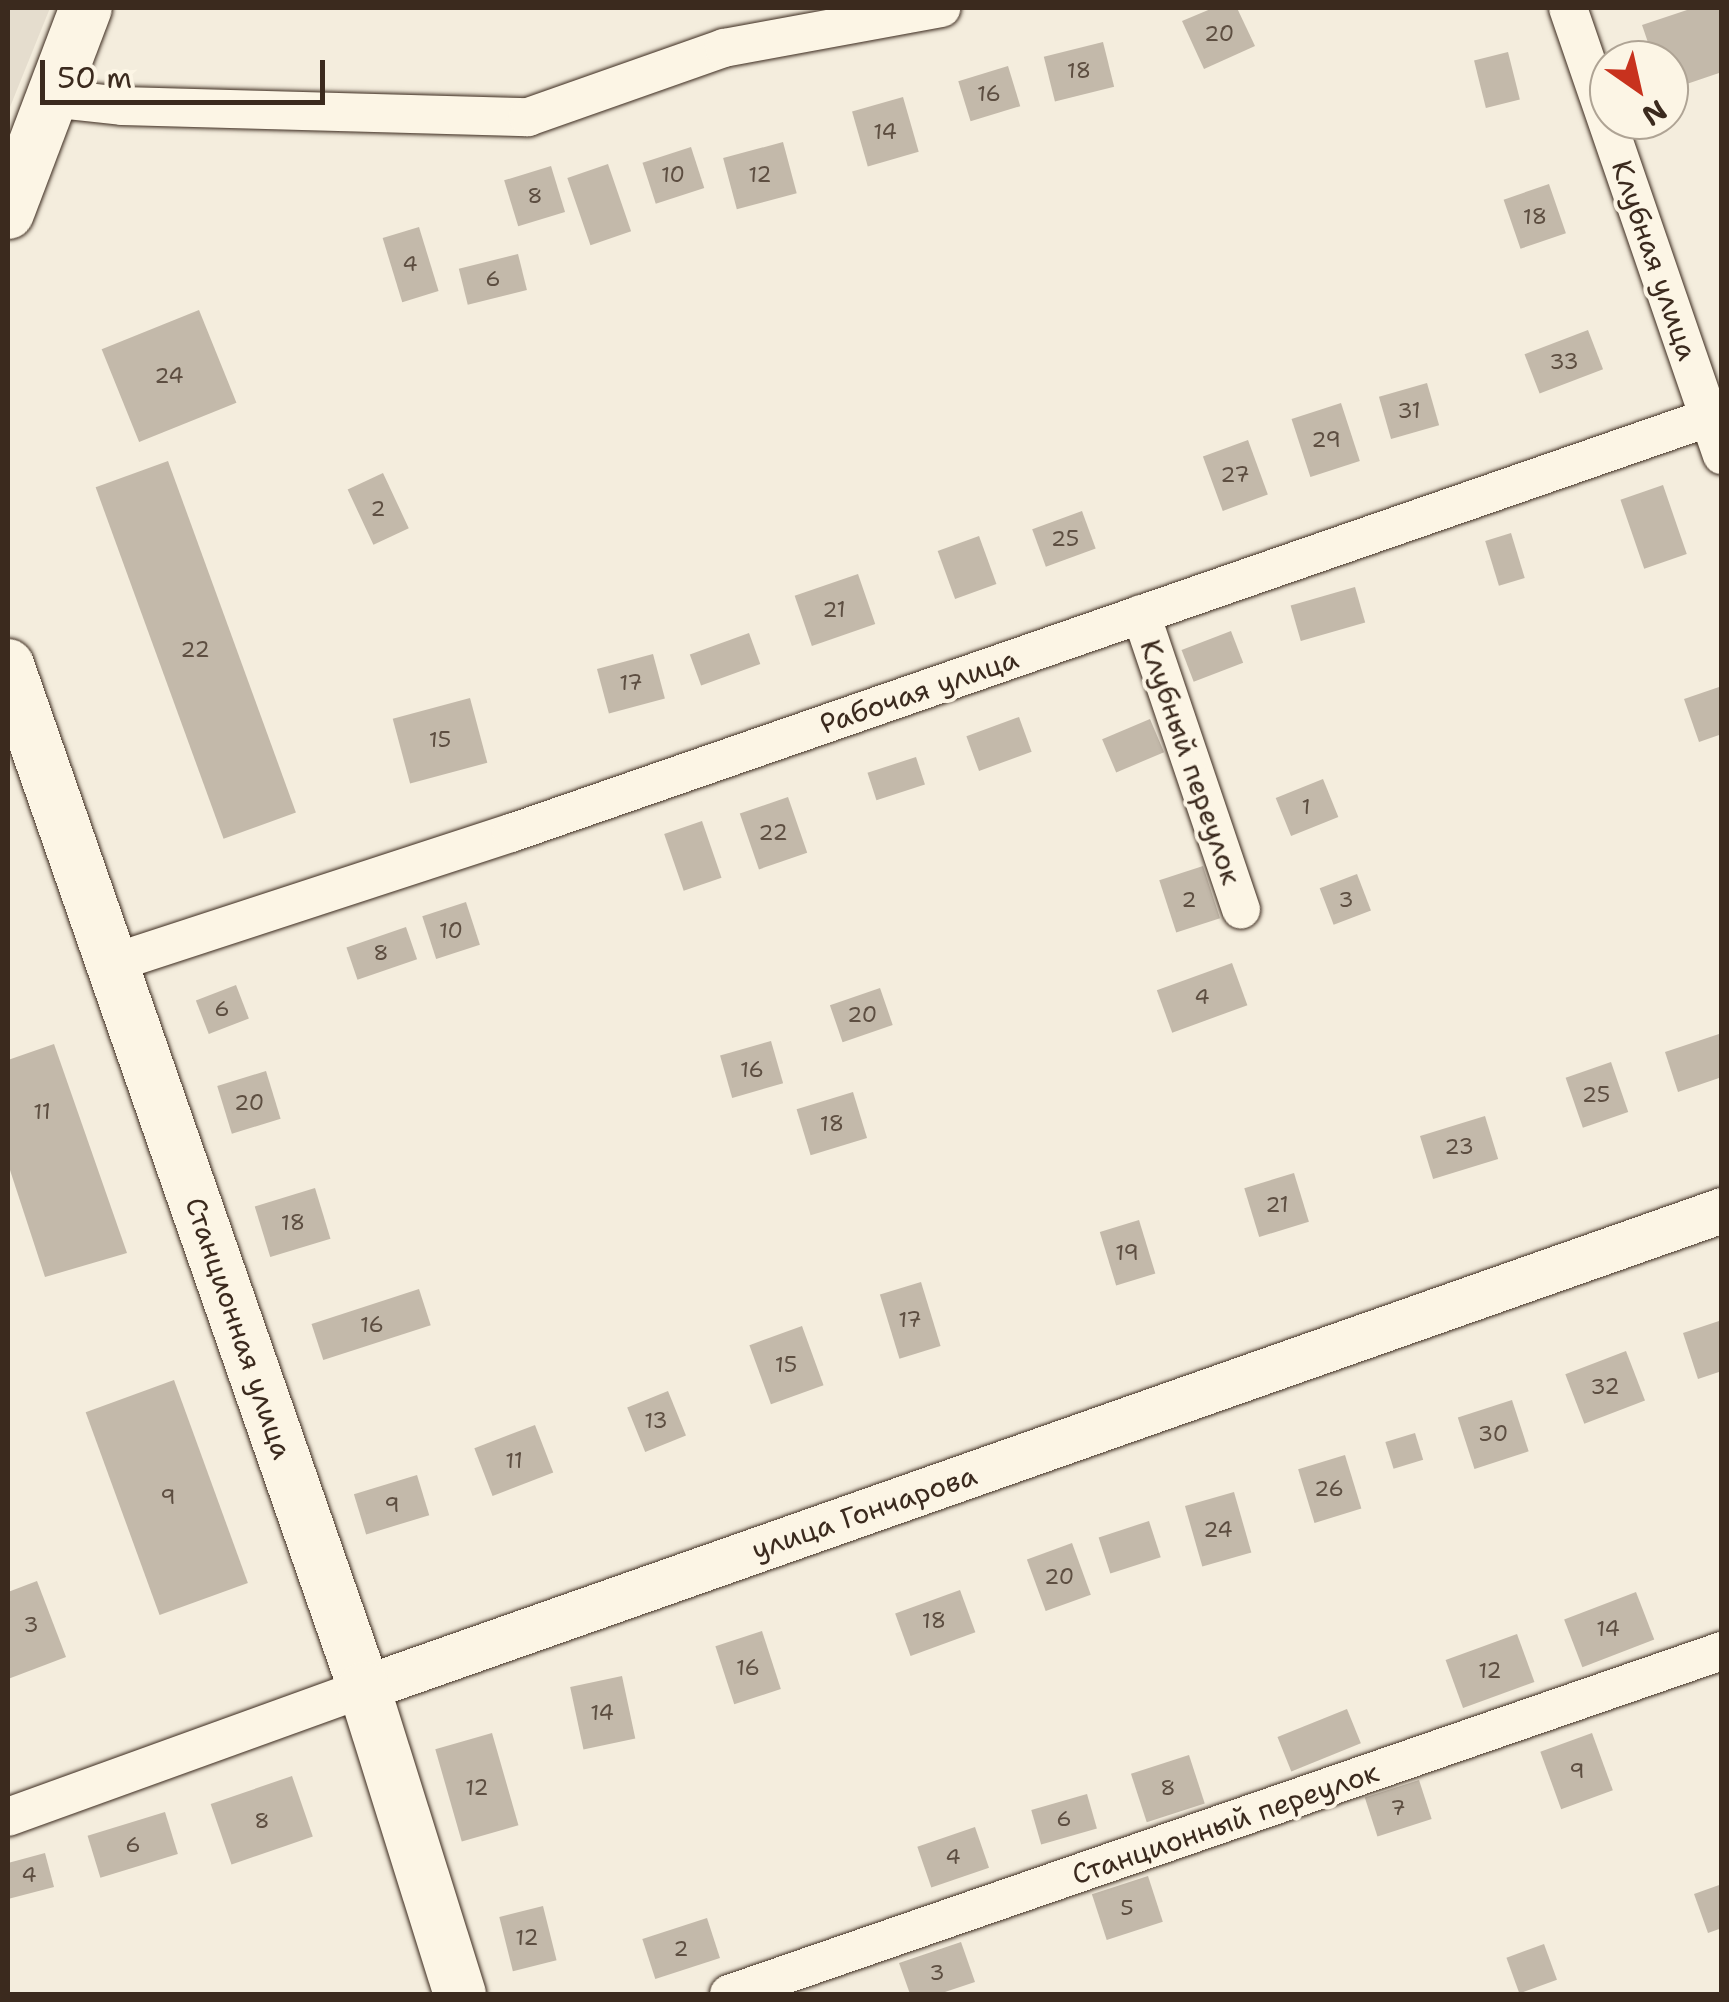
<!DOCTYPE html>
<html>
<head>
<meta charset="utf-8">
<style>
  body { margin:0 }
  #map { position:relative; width:1729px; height:2002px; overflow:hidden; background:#f4eddd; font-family:"Shantell Sans",sans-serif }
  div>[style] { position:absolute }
  .built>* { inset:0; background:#e5ddce }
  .building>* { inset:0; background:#c3b9aa; transform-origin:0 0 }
  .roads { filter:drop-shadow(0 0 2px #3b2a1e) drop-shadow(0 0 2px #3b2a1e) }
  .minor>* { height:38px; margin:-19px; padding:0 19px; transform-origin:19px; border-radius:19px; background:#fcf5e5 }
  .tertiary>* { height:45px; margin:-22.5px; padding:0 22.5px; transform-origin:22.5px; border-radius:22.5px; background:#fcf5e5 }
  .secondary>* { height:52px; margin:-26px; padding:0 26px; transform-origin:26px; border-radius:26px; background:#fcf5e5 }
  span { translate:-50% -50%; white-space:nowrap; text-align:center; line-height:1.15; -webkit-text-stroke:8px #fcf5e5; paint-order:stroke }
  .number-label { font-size:22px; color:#5d4e41 }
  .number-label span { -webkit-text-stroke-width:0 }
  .street-label { font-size:28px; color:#3b2a1e }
  .frame { position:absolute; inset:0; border:10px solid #3b2a1e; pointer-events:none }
  .north { position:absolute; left:1589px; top:40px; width:100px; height:100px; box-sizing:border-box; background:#fcf5e5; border:2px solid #afa495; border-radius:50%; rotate:146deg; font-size:28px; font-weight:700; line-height:40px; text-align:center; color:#3b2a1e }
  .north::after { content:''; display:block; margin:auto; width:35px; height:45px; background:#c8321e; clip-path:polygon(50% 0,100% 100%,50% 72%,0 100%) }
  .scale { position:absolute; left:40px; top:60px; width:285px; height:45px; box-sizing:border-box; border:5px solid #3b2a1e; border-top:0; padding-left:12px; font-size:30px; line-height:35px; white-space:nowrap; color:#3b2a1e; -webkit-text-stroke:8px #fcf5e5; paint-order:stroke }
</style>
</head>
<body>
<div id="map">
  <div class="built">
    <div style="clip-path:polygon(8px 8px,50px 8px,8px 112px)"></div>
  </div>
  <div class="building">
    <div style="clip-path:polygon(1213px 8px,1237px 8px,1255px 46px,1204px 69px,1182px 21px)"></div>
    <div style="clip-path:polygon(1693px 8px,1722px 8px,1722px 72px,1669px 90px,1669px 60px,1654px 60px,1642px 25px)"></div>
    <div style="left:1103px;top:42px;width:46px;height:61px;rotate:76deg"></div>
    <div style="left:1508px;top:52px;width:49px;height:35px;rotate:76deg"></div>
    <div style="left:1008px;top:66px;width:42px;height:52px;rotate:73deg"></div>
    <div style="left:903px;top:97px;width:57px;height:53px;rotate:74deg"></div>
    <div style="left:783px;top:142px;width:53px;height:62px;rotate:75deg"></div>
    <div style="left:691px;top:147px;width:43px;height:51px;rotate:72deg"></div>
    <div style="left:608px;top:164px;width:71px;height:43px;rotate:71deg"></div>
    <div style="left:551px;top:166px;width:48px;height:49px;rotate:73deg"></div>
    <div style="left:1549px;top:184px;width:52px;height:48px;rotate:71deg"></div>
    <div style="left:419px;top:227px;width:67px;height:38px;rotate:73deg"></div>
    <div style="left:518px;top:254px;width:37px;height:61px;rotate:76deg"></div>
    <div style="left:199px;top:310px;width:100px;height:105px;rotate:68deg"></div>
    <div style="left:1588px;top:330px;width:42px;height:68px;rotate:69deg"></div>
    <div style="left:1427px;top:383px;width:44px;height:50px;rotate:74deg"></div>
    <div style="left:1341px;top:403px;width:61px;height:52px;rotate:72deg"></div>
    <div style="left:1248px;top:440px;width:58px;height:48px;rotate:70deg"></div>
    <div style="left:168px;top:461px;width:374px;height:77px;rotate:70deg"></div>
    <div style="left:383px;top:473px;width:61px;height:39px;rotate:65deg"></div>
    <div style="left:1663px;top:485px;width:73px;height:45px;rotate:71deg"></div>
    <div style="left:1082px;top:511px;width:40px;height:53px;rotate:70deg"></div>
    <div style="left:1511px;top:533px;width:47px;height:27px;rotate:73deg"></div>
    <div style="left:979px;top:536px;width:51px;height:44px;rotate:70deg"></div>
    <div style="left:858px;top:574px;width:53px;height:67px;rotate:71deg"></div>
    <div style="left:1355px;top:587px;width:37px;height:67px;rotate:74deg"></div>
    <div style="left:1231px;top:631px;width:34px;height:53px;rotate:69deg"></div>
    <div style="left:749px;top:633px;width:33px;height:63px;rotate:70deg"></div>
    <div style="left:653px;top:654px;width:46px;height:58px;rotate:75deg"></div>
    <div style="clip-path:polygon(1722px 686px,1722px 734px,1699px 742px,1684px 699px)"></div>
    <div style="left:470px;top:698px;width:67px;height:80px;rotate:75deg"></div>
    <div style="left:1019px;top:717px;width:37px;height:56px;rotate:70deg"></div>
    <div style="left:1150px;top:719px;width:36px;height:52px;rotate:67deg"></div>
    <div style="left:916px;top:757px;width:29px;height:51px;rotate:72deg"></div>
    <div style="left:1323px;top:779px;width:41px;height:51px;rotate:68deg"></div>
    <div style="left:788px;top:797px;width:59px;height:51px;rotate:71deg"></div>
    <div style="left:702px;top:821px;width:60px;height:40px;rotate:71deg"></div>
    <div style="left:1203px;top:866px;width:55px;height:46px;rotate:72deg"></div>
    <div style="left:1357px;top:874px;width:39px;height:40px;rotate:69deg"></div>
    <div style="left:466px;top:902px;width:45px;height:46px;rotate:72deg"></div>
    <div style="left:406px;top:927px;width:34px;height:63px;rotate:71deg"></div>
    <div style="left:1232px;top:963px;width:45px;height:80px;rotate:70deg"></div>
    <div style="left:236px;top:985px;width:36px;height:43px;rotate:69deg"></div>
    <div style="left:880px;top:988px;width:39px;height:53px;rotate:71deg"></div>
    <div style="clip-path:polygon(1722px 1033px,1722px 1077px,1678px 1092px,1665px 1052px)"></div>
    <div style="left:771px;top:1041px;width:44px;height:53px;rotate:74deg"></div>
    <div style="clip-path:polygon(54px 1044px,127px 1253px,45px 1277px,8px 1164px,8px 1060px)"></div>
    <div style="left:1611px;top:1062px;width:53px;height:48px;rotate:71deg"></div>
    <div style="left:266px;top:1071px;width:50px;height:51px;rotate:73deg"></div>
    <div style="left:853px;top:1092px;width:48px;height:59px;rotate:73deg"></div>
    <div style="left:1485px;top:1116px;width:45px;height:68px;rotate:73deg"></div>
    <div style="left:1294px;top:1173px;width:51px;height:52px;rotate:73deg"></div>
    <div style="left:315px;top:1188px;width:53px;height:63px;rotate:73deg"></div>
    <div style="left:1139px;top:1220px;width:56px;height:41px;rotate:73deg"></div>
    <div style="left:921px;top:1282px;width:67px;height:43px;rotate:73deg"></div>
    <div style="left:419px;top:1289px;width:38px;height:113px;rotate:72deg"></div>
    <div style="clip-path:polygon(1722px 1320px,1722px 1371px,1698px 1379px,1683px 1333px)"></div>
    <div style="left:802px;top:1326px;width:63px;height:56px;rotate:70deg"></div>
    <div style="left:1626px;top:1351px;width:53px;height:65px;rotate:69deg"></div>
    <div style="left:174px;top:1380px;width:216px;height:94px;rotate:70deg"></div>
    <div style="left:668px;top:1391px;width:48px;height:44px;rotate:68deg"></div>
    <div style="left:1512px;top:1400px;width:54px;height:57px;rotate:72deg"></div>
    <div style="left:535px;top:1425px;width:51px;height:65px;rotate:69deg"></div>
    <div style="left:1415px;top:1433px;width:28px;height:31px;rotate:73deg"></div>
    <div style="left:1345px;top:1455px;width:56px;height:49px;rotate:73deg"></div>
    <div style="left:417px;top:1475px;width:42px;height:66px;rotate:73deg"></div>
    <div style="left:1234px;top:1492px;width:63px;height:51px;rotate:74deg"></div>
    <div style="left:1149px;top:1521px;width:38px;height:53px;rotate:72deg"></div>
    <div style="left:1072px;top:1543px;width:55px;height:48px;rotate:70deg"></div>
    <div style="clip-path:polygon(37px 1581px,66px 1657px,8px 1679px,8px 1592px)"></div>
    <div style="left:960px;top:1590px;width:45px;height:69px;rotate:70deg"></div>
    <div style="left:1636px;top:1592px;width:51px;height:77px;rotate:69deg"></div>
    <div style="left:762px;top:1631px;width:61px;height:49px;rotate:72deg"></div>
    <div style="left:1517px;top:1634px;width:51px;height:76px;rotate:70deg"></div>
    <div style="left:622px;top:1676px;width:64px;height:53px;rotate:78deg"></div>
    <div style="left:1347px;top:1709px;width:37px;height:75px;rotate:68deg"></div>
    <div style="left:492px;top:1733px;width:96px;height:59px;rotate:74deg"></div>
    <div style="left:1592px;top:1733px;width:61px;height:55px;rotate:70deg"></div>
    <div style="left:1189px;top:1755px;width:51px;height:61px;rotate:72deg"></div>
    <div style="left:292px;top:1776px;width:64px;height:86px;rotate:71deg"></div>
    <div style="left:1419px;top:1780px;width:41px;height:57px;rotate:72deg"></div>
    <div style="left:1087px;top:1794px;width:36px;height:58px;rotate:74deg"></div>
    <div style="left:165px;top:1812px;width:44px;height:81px;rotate:73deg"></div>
    <div style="left:975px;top:1827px;width:43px;height:61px;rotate:71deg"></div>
    <div style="clip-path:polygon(45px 1853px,54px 1887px,8px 1899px,8px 1863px)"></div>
    <div style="left:1148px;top:1876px;width:48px;height:59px;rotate:72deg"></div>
    <div style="clip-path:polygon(1722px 1884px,1722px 1928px,1708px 1933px,1694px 1894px)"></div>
    <div style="left:543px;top:1906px;width:56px;height:45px;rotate:76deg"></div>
    <div style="left:707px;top:1918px;width:42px;height:68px;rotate:72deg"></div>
    <div style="clip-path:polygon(961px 1942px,975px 1982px,939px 1994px,910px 1994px,899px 1963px)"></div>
    <div style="left:1544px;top:1944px;width:38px;height:40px;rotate:70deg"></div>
  </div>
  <div class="roads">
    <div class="minor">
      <div style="left:1568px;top:8px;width:473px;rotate:71deg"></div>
      <div style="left:50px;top:98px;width:72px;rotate:6.3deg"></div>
      <div style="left:122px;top:106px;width:406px;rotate:1.6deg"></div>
      <div style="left:528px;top:117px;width:208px;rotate:-19.4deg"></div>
      <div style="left:724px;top:48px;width:221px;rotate:-10.4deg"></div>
      <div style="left:1141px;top:614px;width:312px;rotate:71.3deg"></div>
      <div style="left:113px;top:963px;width:419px;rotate:-18.1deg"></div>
      <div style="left:511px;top:833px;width:1282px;rotate:-19.13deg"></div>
      <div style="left:8px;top:1817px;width:379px;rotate:-19.9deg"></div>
      <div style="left:729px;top:1994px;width:1051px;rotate:-19.06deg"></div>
    </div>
    <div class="tertiary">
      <div style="left:364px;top:1688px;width:1440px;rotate:-19.39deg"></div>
    </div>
    <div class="secondary">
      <div style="left:8px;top:213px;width:219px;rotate:-69.2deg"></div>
      <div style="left:8px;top:665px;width:1083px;rotate:70.81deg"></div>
      <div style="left:364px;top:1688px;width:321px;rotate:72.6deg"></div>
    </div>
  </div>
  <div class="number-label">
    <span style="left:1219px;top:34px">20</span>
    <span style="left:1079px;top:71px">18</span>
    <span style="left:989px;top:94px">16</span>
    <span style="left:885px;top:132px">14</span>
    <span style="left:673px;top:175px">10</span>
    <span style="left:760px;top:175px">12</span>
    <span style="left:535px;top:196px">8</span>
    <span style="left:1535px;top:217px">18</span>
    <span style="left:410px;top:264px">4</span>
    <span style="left:493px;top:279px">6</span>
    <span style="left:1564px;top:362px">33</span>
    <span style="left:169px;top:376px">24</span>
    <span style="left:1409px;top:411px">31</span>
    <span style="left:1326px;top:440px">29</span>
    <span style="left:1235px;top:475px">27</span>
    <span style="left:378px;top:509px">2</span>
    <span style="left:1065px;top:539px">25</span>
    <span style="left:834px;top:610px">21</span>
    <span style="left:195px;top:650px">22</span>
    <span style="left:631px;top:683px">17</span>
    <span style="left:440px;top:740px">15</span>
    <span style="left:1306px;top:807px">1</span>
    <span style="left:773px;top:833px">22</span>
    <span style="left:1189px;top:900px">2</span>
    <span style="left:1346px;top:900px">3</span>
    <span style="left:451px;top:931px">10</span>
    <span style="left:381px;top:953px">8</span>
    <span style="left:1202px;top:997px">4</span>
    <span style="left:222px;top:1009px">6</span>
    <span style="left:862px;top:1015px">20</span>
    <span style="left:752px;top:1070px">16</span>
    <span style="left:1596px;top:1095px">25</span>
    <span style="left:249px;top:1103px">20</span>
    <span style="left:42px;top:1112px">11</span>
    <span style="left:832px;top:1124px">18</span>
    <span style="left:1459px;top:1147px">23</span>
    <span style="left:1277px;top:1205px">21</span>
    <span style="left:293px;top:1223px">18</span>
    <span style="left:1127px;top:1253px">19</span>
    <span style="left:910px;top:1320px">17</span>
    <span style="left:372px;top:1325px">16</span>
    <span style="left:786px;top:1365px">15</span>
    <span style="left:1605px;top:1387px">32</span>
    <span style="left:656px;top:1421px">13</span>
    <span style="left:1493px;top:1434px">30</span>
    <span style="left:514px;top:1461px">11</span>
    <span style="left:1329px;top:1489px">26</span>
    <span style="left:168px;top:1497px">9</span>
    <span style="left:392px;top:1505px">9</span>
    <span style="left:1218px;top:1530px">24</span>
    <span style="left:1059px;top:1577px">20</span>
    <span style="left:934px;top:1621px">18</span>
    <span style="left:31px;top:1625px">3</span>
    <span style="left:1608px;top:1629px">14</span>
    <span style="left:748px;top:1668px">16</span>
    <span style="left:1490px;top:1671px">12</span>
    <span style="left:602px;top:1713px">14</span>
    <span style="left:1577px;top:1771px">9</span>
    <span style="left:477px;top:1788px">12</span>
    <span style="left:1168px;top:1788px">8</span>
    <span style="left:1398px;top:1808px">7</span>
    <span style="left:1064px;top:1819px">6</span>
    <span style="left:262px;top:1821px">8</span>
    <span style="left:133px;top:1845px">6</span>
    <span style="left:953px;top:1857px">4</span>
    <span style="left:29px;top:1875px">4</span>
    <span style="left:1127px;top:1908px">5</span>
    <span style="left:527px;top:1938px">12</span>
    <span style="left:681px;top:1949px">2</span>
    <span style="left:937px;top:1973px">3</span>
  </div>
  <div class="street-label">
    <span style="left:1655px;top:260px;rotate:71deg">Клубная улица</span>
    <span style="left:919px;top:691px;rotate:-19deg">Рабочая улица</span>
    <span style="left:1191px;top:762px;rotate:71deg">Клубный переулок</span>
    <span style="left:239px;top:1328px;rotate:71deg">Станционная улица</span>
    <span style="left:864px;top:1512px;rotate:-19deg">улица Гончарова</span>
    <span style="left:1225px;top:1823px;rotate:-19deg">Станционный переулок</span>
  </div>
  <div class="frame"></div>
  <div class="north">N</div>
  <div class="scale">50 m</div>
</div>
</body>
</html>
